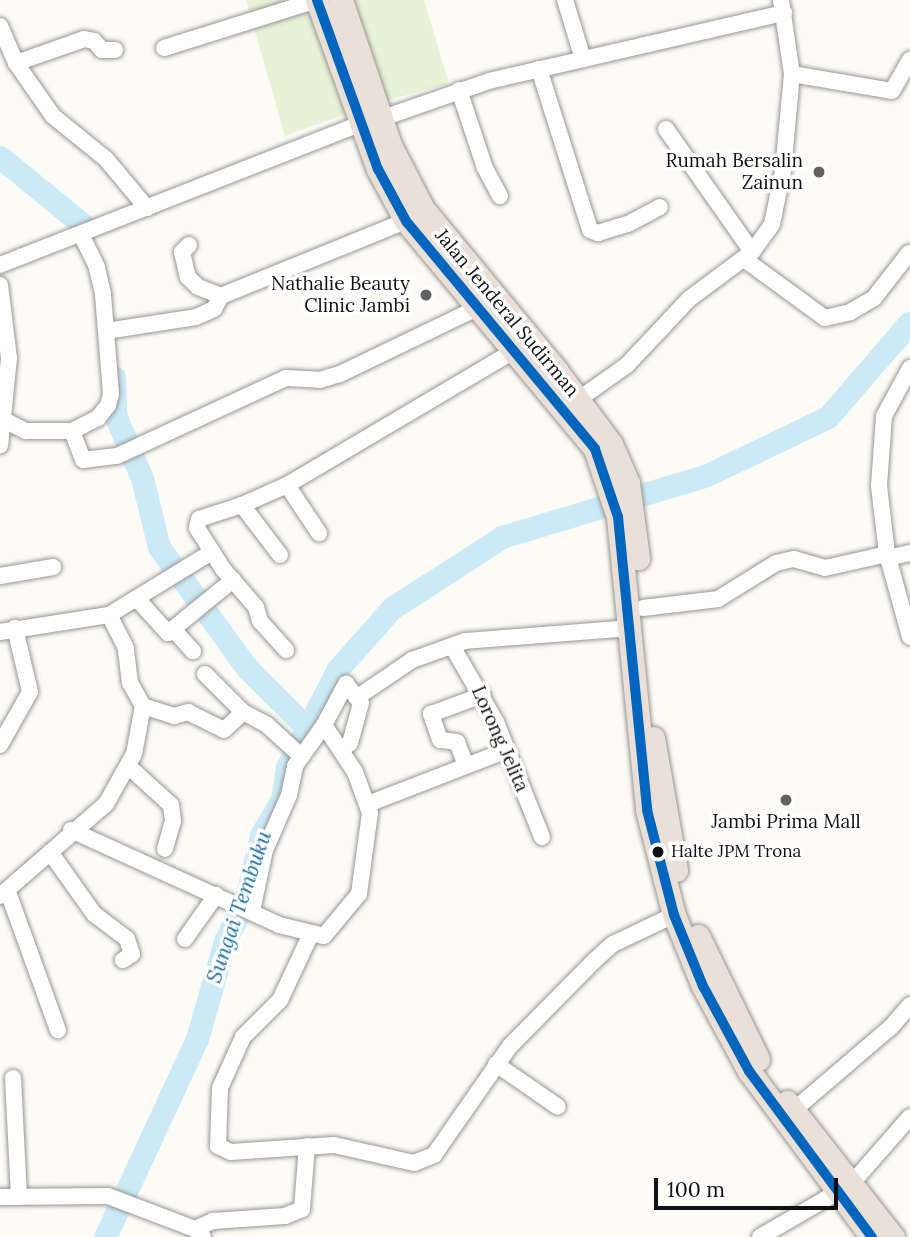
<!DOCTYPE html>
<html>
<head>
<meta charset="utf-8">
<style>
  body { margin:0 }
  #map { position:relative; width:910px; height:1237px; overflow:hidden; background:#fcfbf6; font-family:Lora,serif }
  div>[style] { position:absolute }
  .green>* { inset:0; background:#e7f2d6 }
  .river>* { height:23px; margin:-11.5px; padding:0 11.5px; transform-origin:11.5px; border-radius:11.5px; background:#cceaf6 }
  .roads { filter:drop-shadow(0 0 2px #969694) drop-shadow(0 0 2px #969694) }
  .minor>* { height:16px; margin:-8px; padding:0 8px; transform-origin:8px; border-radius:8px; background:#fffefe }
  .highway>* { height:23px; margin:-11.5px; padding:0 11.5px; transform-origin:11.5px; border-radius:11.5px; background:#eae0d7 }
  .bus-1>* { height:10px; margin:-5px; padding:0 5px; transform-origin:5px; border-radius:5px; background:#0065bd }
  .dots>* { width:19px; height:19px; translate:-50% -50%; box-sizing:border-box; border:4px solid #fff; border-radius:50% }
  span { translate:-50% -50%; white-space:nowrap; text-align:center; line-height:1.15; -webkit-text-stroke:7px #fff; paint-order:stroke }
  .bus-label { font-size:17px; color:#101010 }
  .left { translate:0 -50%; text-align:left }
  .poi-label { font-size:19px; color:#101010 }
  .right { translate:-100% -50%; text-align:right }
  .street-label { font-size:19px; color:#101010 }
  .water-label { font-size:21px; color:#186ea3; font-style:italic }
  .scale { position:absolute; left:654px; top:1178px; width:184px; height:32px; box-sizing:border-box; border:4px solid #101010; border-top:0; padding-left:9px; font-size:21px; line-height:24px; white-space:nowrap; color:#101010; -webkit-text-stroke:5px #fff; paint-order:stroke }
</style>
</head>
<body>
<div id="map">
  <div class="green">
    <div style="clip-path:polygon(246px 0,424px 0,449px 84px,376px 103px,285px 136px)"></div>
  </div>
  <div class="river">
    <div style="left:0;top:157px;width:107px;rotate:39.3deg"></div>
    <div style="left:114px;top:377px;width:38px;rotate:88deg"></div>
    <div style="left:115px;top:415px;width:69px;rotate:66.8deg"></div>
    <div style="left:142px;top:478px;width:71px;rotate:76.2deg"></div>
    <div style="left:159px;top:547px;width:150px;rotate:54deg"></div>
    <div style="left:247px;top:668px;width:86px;rotate:45deg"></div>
    <div style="left:105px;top:1237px;width:218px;rotate:-65.1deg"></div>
    <div style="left:197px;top:1039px;width:102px;rotate:-74.1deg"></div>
    <div style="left:225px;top:941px;width:47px;rotate:-63.4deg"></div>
    <div style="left:246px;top:899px;width:66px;rotate:-76.8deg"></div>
    <div style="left:261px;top:835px;width:42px;rotate:-59.7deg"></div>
    <div style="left:282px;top:799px;width:32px;rotate:-81deg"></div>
    <div style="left:287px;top:767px;width:110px;rotate:-62.5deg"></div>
    <div style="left:338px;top:669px;width:81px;rotate:-48.5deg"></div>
    <div style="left:392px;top:608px;width:131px;rotate:-32.8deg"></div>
    <div style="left:502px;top:537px;width:214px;rotate:-16.8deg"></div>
    <div style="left:707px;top:475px;width:134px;rotate:-25.6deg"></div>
    <div style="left:828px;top:417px;width:125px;rotate:-49.2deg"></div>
  </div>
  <div class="roads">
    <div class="minor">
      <div style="left:565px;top:0;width:62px;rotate:73deg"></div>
      <div style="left:0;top:26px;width:40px;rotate:66.6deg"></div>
      <div style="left:16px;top:63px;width:65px;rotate:55.1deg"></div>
      <div style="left:53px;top:116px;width:68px;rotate:39.1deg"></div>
      <div style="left:106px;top:159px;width:64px;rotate:50.1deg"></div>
      <div style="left:164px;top:48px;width:160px;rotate:-17.4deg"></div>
      <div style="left:16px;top:63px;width:72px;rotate:-19.4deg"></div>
      <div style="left:84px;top:39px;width:10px;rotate:11deg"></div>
      <div style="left:94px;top:41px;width:12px;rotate:48deg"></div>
      <div style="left:102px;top:50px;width:13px"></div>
      <div style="left:539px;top:69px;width:169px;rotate:72.4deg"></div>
      <div style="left:590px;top:230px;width:9px;rotate:21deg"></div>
      <div style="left:598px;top:233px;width:31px;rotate:-17deg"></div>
      <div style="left:628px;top:224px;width:36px;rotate:-28deg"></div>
      <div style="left:792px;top:74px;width:101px;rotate:9.6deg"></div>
      <div style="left:892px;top:91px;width:36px;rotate:-60deg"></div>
      <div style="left:459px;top:90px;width:82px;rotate:71.6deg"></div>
      <div style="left:485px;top:168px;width:32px;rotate:62deg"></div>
      <div style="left:380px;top:119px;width:115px;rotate:-19.2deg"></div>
      <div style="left:489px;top:81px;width:303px;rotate:-13deg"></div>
      <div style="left:666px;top:129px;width:150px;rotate:55deg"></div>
      <div style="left:189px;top:245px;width:10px;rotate:135deg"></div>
      <div style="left:182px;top:252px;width:26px;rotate:77deg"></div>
      <div style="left:188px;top:277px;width:14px;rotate:45deg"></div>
      <div style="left:198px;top:287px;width:25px;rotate:21deg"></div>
      <div style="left:221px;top:296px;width:200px;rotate:-22.1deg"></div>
      <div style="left:744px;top:259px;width:100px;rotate:36.1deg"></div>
      <div style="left:825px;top:318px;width:26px;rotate:-13deg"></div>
      <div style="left:850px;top:312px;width:28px;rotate:-30deg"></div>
      <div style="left:874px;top:298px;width:57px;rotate:-52.1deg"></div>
      <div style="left:0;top:265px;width:387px;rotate:-21.4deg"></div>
      <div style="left:0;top:285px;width:74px;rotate:83deg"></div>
      <div style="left:9px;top:358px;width:88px;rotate:95.8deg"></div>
      <div style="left:106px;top:331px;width:91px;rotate:-8.8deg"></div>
      <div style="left:196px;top:317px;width:20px;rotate:-24deg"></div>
      <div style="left:214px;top:309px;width:15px;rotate:-62deg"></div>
      <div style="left:910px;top:368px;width:55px;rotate:118.4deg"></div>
      <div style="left:884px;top:416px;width:70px;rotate:94.1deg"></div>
      <div style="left:879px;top:486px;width:68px;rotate:83.3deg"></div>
      <div style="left:887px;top:554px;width:86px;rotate:74.5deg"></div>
      <div style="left:579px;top:399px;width:59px;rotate:-35.3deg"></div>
      <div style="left:627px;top:365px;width:91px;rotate:-46.8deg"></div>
      <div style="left:689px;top:299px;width:79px;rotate:-36.7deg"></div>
      <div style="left:752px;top:252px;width:34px;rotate:-54deg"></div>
      <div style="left:772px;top:224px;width:54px;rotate:-78.3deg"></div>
      <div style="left:783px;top:171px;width:97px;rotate:-84.7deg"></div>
      <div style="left:792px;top:74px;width:75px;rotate:-98.5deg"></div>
      <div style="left:0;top:418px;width:29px;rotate:27deg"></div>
      <div style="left:26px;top:431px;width:46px"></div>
      <div style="left:72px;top:431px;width:29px;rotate:-27deg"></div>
      <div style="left:98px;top:418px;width:16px;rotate:-52deg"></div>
      <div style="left:108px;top:405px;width:11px;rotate:-75deg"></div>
      <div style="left:111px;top:394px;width:100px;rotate:-94.6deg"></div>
      <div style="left:103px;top:294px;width:28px;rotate:-103deg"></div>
      <div style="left:97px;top:267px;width:37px;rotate:-116deg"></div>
      <div style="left:72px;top:431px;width:31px;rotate:69deg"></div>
      <div style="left:83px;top:460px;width:34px;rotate:-7deg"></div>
      <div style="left:117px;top:456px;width:186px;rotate:-24.8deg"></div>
      <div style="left:286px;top:378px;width:34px;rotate:3deg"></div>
      <div style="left:320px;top:380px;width:21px;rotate:-17deg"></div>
      <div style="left:340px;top:374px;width:152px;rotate:-25.7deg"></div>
      <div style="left:287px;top:485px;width:58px;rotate:56.3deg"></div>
      <div style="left:242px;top:505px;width:45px;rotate:162deg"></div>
      <div style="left:199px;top:519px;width:9px;rotate:103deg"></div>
      <div style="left:197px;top:528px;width:49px;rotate:57.6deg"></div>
      <div style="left:223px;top:569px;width:50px;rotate:49deg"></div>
      <div style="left:256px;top:607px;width:15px;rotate:74deg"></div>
      <div style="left:260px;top:621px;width:39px;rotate:48deg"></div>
      <div style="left:280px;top:555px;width:63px;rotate:-127.2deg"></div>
      <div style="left:242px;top:505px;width:49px;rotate:-24deg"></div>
      <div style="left:287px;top:485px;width:265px;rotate:-30.6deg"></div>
      <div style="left:888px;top:558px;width:23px;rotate:-13deg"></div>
      <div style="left:0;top:576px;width:54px;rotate:-9.6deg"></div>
      <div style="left:138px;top:600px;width:45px;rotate:47.7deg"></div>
      <div style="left:168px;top:633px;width:84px;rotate:-39.2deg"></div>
      <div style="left:643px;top:608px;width:76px;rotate:-6.8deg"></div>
      <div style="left:718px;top:599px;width:68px;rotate:-31.8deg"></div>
      <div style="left:776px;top:563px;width:18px;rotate:-13deg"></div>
      <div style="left:794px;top:559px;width:32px;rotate:16deg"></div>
      <div style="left:825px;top:568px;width:64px;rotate:-12.7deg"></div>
      <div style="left:173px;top:629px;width:30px;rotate:48deg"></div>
      <div style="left:0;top:632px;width:110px;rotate:-8.9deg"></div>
      <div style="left:109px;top:615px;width:121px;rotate:-31.5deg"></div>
      <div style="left:452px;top:646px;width:88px;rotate:59.9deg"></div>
      <div style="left:496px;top:722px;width:124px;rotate:68.2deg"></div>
      <div style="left:205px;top:674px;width:54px;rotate:45deg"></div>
      <div style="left:243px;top:712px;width:27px;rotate:28deg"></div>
      <div style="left:267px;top:725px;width:47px;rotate:42.4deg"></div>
      <div style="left:359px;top:696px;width:64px;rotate:-34.2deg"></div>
      <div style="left:412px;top:660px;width:56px;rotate:-19.7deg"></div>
      <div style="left:465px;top:641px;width:165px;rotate:-4.5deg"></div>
      <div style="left:143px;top:706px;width:33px;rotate:18deg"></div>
      <div style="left:174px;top:716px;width:15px;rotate:-16deg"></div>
      <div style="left:188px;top:712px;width:40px;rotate:26.6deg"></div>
      <div style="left:224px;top:730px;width:26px;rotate:-43deg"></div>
      <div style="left:0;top:745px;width:61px;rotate:-60.5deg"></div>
      <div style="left:30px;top:692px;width:66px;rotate:-103.2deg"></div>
      <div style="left:465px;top:763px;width:22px;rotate:-111deg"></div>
      <div style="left:457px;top:742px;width:17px;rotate:-173deg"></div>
      <div style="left:440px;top:740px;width:28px;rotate:-109deg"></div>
      <div style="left:431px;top:714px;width:55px;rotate:-20.1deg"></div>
      <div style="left:128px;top:766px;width:58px;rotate:42.2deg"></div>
      <div style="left:171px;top:805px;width:16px;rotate:83deg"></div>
      <div style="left:173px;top:821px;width:29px;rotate:106deg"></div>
      <div style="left:368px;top:804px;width:149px;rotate:-21.2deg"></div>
      <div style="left:71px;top:830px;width:229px;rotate:24.5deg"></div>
      <div style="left:279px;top:925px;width:46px;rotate:13.7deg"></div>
      <div style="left:324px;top:936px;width:55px;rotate:-50.2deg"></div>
      <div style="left:359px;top:894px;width:82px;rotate:-82.3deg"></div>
      <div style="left:370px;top:813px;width:44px;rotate:-110.1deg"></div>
      <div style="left:355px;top:772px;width:56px;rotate:-123.4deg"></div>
      <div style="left:324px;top:725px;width:47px;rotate:-61.8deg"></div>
      <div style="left:346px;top:684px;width:24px;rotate:52deg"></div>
      <div style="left:361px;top:703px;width:41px;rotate:105.4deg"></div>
      <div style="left:350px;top:743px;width:11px;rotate:142deg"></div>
      <div style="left:50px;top:852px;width:76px;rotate:54.6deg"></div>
      <div style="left:94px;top:914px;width:41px;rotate:37.1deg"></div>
      <div style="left:127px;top:939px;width:16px;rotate:72deg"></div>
      <div style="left:132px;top:954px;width:11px;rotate:146deg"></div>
      <div style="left:8px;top:892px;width:147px;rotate:70.1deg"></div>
      <div style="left:0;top:896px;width:140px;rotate:-41deg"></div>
      <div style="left:106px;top:804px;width:57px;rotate:-60.8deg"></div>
      <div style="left:134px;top:754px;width:49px;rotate:-79.4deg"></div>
      <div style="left:143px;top:706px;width:26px;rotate:-119deg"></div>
      <div style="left:130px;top:683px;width:35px;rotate:-97deg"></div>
      <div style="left:126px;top:648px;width:37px;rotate:-117deg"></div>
      <div style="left:252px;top:911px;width:62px;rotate:-78deg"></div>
      <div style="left:265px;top:850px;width:60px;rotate:-66.4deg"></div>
      <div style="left:289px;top:795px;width:30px;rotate:-78deg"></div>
      <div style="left:295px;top:766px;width:50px;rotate:-54.7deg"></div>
      <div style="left:310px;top:936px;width:71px;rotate:115.1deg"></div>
      <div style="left:280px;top:1000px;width:52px;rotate:135deg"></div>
      <div style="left:243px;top:1037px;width:56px;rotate:114.3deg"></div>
      <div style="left:220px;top:1088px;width:58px;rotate:92deg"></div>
      <div style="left:218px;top:1146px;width:14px;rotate:25deg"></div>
      <div style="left:231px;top:1152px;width:103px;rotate:-3.9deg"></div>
      <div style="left:334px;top:1145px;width:82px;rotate:12.7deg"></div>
      <div style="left:414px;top:1163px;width:22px;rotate:-22deg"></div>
      <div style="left:434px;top:1155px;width:133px;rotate:-55.1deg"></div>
      <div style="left:510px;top:1046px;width:121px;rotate:-45.3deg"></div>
      <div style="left:595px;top:960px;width:24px;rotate:-42deg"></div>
      <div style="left:613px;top:944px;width:68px;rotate:-25.4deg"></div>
      <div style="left:185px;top:939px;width:54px;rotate:-54.8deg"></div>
      <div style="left:496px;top:1064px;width:75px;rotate:34.7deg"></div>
      <div style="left:13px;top:1078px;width:119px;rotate:87.1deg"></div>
      <div style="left:794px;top:1110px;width:128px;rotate:-40.6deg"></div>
      <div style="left:891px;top:1027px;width:29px;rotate:-49deg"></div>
      <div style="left:853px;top:1182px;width:86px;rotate:-48.8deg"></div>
      <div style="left:0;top:1197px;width:108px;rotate:-0.5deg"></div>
      <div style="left:108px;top:1196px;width:93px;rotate:20.8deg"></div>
      <div style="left:195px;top:1229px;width:11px;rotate:45deg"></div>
      <div style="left:195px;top:1229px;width:20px;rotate:-24deg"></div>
      <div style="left:213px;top:1221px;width:72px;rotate:-4deg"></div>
      <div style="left:285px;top:1216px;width:18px;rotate:-22deg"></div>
      <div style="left:302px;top:1209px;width:63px;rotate:-85.5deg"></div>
      <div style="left:760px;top:1237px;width:88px;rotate:-30.1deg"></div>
    </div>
    <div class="highway">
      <div style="left:317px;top:0;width:180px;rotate:70.2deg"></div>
      <div style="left:378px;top:169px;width:59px;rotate:61.7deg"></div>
      <div style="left:406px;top:221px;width:296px;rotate:50.3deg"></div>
      <div style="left:595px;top:449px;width:72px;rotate:71.3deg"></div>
      <div style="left:618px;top:517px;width:294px;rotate:84.3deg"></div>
      <div style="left:647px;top:810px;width:108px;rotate:75.6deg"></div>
      <div style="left:674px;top:915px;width:77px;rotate:67.8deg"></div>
      <div style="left:703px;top:986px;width:97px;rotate:61.6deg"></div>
      <div style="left:749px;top:1071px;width:207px;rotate:53.5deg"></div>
      <div style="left:341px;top:0;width:153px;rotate:71.3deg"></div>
      <div style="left:390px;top:145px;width:72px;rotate:62.7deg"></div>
      <div style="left:423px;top:209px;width:209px;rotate:50.4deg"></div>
      <div style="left:556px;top:370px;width:92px;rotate:53.4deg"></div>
      <div style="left:611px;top:444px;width:43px;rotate:66.4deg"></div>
      <div style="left:628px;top:483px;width:76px;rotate:82.4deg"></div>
      <div style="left:653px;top:738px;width:134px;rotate:80.1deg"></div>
      <div style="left:698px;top:936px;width:137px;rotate:64deg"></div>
      <div style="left:787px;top:1102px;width:172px;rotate:51.9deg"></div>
    </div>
  </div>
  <div class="bus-1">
    <div style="left:317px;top:0;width:180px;rotate:70.2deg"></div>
    <div style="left:378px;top:169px;width:59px;rotate:61.7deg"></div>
    <div style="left:406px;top:221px;width:296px;rotate:50.3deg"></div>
    <div style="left:595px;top:449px;width:72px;rotate:71.3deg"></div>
    <div style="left:618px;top:517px;width:294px;rotate:84.3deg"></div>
    <div style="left:647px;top:810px;width:108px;rotate:75.6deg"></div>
    <div style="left:674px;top:915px;width:77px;rotate:67.8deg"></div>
    <div style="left:703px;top:986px;width:97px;rotate:61.6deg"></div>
    <div style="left:749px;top:1071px;width:207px;rotate:53.5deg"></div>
  </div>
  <div class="dots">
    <div style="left:819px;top:172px;background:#636260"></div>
    <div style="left:426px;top:295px;background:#636260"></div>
    <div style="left:786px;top:800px;background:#636260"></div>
    <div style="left:658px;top:852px;background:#101010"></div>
  </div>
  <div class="bus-label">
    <span class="left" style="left:671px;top:852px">Halte JPM Trona</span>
  </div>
  <div class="poi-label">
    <span class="right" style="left:803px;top:172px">Rumah Bersalin<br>Zainun</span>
    <span class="right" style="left:410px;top:295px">Nathalie Beauty<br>Clinic Jambi</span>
    <span style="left:786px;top:822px">Jambi Prima Mall</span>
  </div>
  <div class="street-label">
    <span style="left:507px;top:313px;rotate:50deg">Jalan Jenderal Sudirman</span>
    <span style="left:500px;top:739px;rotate:66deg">Lorong Jelita</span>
  </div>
  <div class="water-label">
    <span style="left:239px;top:907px;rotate:-71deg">Sungai Tembuku</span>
  </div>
  <div class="scale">100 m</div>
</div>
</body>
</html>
